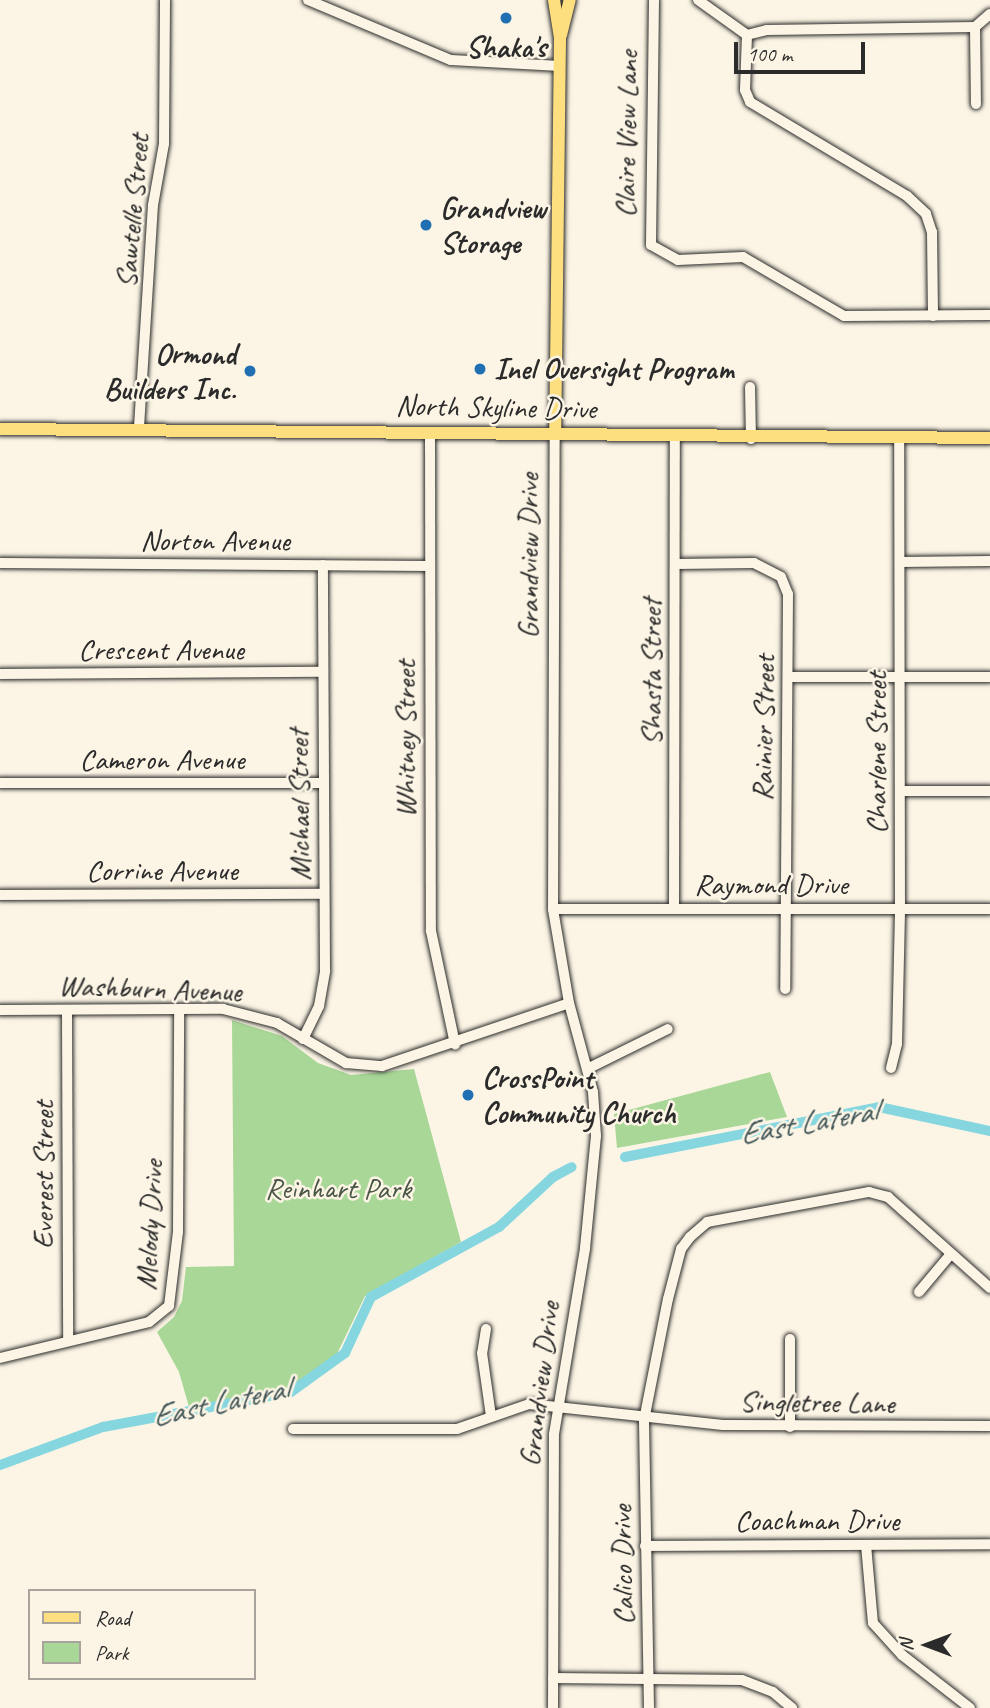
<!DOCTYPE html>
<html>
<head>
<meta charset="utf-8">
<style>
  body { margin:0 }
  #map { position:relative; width:990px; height:1708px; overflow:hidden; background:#fcf5e5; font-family:Caveat,sans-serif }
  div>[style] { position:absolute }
  .green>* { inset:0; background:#a8d797 }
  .canal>* { height:10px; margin:-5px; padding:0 5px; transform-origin:5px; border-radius:5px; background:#86d6e0 }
  .roads { filter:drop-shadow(0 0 2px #2b2b2b) drop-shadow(0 0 2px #2b2b2b) }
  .minor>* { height:10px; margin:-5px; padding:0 5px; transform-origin:5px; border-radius:5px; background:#fcf5e5 }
  .major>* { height:12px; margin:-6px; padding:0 6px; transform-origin:6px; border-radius:6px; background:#fddf80 }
  .dots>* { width:19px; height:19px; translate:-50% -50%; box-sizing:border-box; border:4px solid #fcf5e5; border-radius:50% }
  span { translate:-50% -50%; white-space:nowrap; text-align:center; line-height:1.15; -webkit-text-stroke:5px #fcf5e5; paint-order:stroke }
  .poi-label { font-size:30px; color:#2b2b2b; font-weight:700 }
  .left { translate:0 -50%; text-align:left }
  .right { translate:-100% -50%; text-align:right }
  .street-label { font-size:30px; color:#2b2b2b }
  .park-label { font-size:30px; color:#4a5646 }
  .water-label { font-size:32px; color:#425658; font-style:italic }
  .legend { position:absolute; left:28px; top:1589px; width:228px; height:91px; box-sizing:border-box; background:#fcf5e5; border:2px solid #a8a49b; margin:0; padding:9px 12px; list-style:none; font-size:21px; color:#2b2b2b }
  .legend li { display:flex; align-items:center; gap:14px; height:35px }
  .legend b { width:35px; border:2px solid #a8a49b }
  .north { position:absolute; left:892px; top:1610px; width:70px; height:70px; -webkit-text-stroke:5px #fcf5e5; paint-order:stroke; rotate:270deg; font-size:19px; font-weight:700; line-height:28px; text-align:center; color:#2b2b2b }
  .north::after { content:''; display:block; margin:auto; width:24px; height:32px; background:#2b2b2b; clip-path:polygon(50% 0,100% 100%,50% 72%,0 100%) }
  .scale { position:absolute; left:734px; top:42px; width:131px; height:32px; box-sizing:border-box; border:4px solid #2b2b2b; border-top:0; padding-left:9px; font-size:21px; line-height:24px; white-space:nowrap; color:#2b2b2b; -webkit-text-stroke:5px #fcf5e5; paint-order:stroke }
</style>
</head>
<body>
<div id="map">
  <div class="green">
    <div style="clip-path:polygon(232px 1020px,282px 1036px,318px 1063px,351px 1075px,414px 1069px,461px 1242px,365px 1296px,334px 1360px,304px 1385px,189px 1407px,179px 1372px,157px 1332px,174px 1317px,182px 1301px,186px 1267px,234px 1266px)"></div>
    <div style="clip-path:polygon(770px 1072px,787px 1117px,617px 1148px,614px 1114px)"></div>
  </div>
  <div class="canal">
    <div style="left:625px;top:1157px;width:259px;rotate:-11.1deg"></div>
    <div style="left:879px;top:1107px;width:114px;rotate:12.2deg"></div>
    <div style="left:0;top:1465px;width:110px;rotate:-20.3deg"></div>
    <div style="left:103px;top:1427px;width:191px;rotate:-10.5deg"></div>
    <div style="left:291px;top:1392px;width:67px;rotate:-35.8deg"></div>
    <div style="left:345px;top:1353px;width:62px;rotate:-65.1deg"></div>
    <div style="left:371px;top:1297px;width:146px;rotate:-28.7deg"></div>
    <div style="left:499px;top:1227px;width:74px;rotate:-42.8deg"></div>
    <div style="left:553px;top:1177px;width:21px;rotate:-28deg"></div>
  </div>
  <div class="roads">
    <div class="minor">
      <div style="left:308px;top:0;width:155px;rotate:22.8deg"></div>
      <div style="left:451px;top:60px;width:109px;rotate:3.2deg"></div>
      <div style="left:654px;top:0;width:245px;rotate:90.7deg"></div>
      <div style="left:651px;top:245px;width:31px;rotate:29deg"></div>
      <div style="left:678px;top:260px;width:65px;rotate:-2.6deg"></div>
      <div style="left:743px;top:257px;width:117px;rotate:30.3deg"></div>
      <div style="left:844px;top:316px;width:146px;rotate:-0.4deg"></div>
      <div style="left:698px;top:0;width:60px;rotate:35.5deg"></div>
      <div style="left:975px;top:27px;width:77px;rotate:89.3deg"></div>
      <div style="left:747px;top:35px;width:55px;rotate:92.1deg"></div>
      <div style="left:745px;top:90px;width:13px;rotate:67deg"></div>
      <div style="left:750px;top:102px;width:183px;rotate:30.9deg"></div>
      <div style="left:907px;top:196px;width:26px;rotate:43deg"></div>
      <div style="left:926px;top:214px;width:19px;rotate:72deg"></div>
      <div style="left:932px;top:232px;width:84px;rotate:89.3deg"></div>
      <div style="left:747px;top:35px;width:21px;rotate:-14deg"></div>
      <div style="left:767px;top:30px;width:208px;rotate:-0.8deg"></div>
      <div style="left:975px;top:27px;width:20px;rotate:-41deg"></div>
      <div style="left:750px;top:387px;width:52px;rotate:88.9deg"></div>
      <div style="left:139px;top:427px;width:222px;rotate:-86.4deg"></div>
      <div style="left:153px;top:205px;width:62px;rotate:-79.8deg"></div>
      <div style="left:164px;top:144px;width:144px;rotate:-89.6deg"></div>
      <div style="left:430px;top:432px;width:499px;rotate:89.9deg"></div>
      <div style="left:431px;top:931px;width:116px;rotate:78deg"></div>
      <div style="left:900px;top:562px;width:90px;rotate:-0.6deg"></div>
      <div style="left:0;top:563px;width:430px;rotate:0.4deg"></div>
      <div style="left:676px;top:564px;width:78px;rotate:-0.7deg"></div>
      <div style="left:754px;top:563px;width:30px;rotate:27deg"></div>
      <div style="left:781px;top:577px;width:18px;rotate:68deg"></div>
      <div style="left:788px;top:594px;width:395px;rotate:90.4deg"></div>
      <div style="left:0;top:674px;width:321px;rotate:-0.4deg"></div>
      <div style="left:789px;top:677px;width:201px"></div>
      <div style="left:0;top:783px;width:323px"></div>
      <div style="left:900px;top:791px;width:90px"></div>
      <div style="left:0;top:895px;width:324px;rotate:-0.2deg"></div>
      <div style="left:674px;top:908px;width:471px;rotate:-89.9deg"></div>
      <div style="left:553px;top:909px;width:437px"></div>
      <div style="left:0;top:1010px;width:223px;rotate:-0.3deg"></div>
      <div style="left:223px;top:1009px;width:56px;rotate:14.5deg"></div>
      <div style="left:277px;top:1023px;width:80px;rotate:30.1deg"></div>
      <div style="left:346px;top:1063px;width:36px;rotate:5deg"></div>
      <div style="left:382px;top:1066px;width:197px;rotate:-18.6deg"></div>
      <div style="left:67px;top:1010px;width:330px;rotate:89.8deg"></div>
      <div style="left:303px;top:1039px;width:37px;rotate:-64deg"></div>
      <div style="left:319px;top:1006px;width:36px;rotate:-80deg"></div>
      <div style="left:325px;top:971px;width:406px;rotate:-90.3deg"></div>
      <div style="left:891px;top:1068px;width:25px;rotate:-76deg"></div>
      <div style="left:897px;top:1044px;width:135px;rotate:-88.7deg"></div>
      <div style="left:900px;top:909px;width:472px;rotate:-90.1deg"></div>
      <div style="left:587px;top:1069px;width:90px;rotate:-26.3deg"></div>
      <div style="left:919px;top:1292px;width:48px;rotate:-50deg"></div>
      <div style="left:486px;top:1329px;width:24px;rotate:99deg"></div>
      <div style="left:482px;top:1353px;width:64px;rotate:81.9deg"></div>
      <div style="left:0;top:1358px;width:153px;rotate:-13.6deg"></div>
      <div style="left:149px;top:1322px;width:26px;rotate:-39deg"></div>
      <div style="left:169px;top:1306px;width:75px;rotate:-83.1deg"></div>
      <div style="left:178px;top:1232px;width:223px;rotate:-89.7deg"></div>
      <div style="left:790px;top:1427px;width:88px;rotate:-90deg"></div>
      <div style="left:293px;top:1429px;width:164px"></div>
      <div style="left:457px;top:1429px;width:76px;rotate:-19.1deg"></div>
      <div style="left:529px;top:1404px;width:195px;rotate:6.2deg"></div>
      <div style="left:723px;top:1425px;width:267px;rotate:0.2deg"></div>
      <div style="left:866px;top:1545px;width:78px;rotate:84.9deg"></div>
      <div style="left:873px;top:1623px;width:43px;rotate:47.8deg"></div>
      <div style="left:902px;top:1655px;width:86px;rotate:37.9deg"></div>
      <div style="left:645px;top:1546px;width:345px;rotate:-0.3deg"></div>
      <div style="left:553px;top:1678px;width:189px;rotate:0.6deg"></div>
      <div style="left:742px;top:1680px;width:33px;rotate:21deg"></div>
      <div style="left:773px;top:1692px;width:25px;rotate:40deg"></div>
      <div style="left:553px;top:1708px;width:274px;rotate:-89.8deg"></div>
      <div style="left:554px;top:1434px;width:189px;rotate:-80.5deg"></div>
      <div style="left:585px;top:1248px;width:113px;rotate:-84.4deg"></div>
      <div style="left:596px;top:1136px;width:44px;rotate:-93.9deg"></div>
      <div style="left:593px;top:1092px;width:92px;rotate:-105.1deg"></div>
      <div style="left:569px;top:1003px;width:95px;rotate:-99.7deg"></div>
      <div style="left:553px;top:909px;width:475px;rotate:-89.8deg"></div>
      <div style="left:649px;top:1708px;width:288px;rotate:-91deg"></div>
      <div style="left:644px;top:1420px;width:123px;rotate:-78.8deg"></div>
      <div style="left:668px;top:1299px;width:52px;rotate:-75.4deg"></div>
      <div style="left:681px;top:1249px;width:15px;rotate:-53deg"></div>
      <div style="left:690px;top:1237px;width:23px;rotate:-41deg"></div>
      <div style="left:707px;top:1222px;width:165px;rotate:-10.5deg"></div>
      <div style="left:869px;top:1192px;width:20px;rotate:15deg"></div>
      <div style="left:888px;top:1197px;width:137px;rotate:41.7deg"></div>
    </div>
    <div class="major">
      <div style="left:554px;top:0;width:39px;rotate:81deg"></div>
      <div style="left:560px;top:39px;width:395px;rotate:90.7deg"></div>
      <div style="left:561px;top:35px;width:36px;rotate:-76deg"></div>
      <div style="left:0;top:429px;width:990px;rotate:0.52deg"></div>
    </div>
  </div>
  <div class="dots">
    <div style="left:506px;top:18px;background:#1f6fb2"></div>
    <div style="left:426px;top:225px;background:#1f6fb2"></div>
    <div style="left:480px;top:369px;background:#1f6fb2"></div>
    <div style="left:250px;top:371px;background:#1f6fb2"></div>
    <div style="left:468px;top:1095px;background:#1f6fb2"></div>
  </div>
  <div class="poi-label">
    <span style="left:506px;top:47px">Shaka's</span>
    <span class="left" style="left:440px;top:225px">Grandview<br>Storage</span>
    <span class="right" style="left:236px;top:371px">Ormond<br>Builders Inc.</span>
    <span class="left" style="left:494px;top:369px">Inel Oversight Program</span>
    <span class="left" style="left:482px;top:1095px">CrossPoint<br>Community Church</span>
  </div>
  <div class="street-label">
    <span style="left:626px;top:134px;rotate:-89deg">Claire View Lane</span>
    <span style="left:132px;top:211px;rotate:-85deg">Sawtelle Street</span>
    <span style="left:496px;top:407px;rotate:1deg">North Skyline Drive</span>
    <span style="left:215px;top:540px">Norton Avenue</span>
    <span style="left:528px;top:556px;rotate:-90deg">Grandview Drive</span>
    <span style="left:161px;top:649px">Crescent Avenue</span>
    <span style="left:651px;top:672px;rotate:-90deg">Shasta Street</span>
    <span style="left:763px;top:728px;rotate:-89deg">Rainier Street</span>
    <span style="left:405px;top:739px;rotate:-90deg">Whitney Street</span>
    <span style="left:876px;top:753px;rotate:-90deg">Charlene Street</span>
    <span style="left:162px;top:759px">Cameron Avenue</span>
    <span style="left:299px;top:805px;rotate:-91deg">Michael Street</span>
    <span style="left:162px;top:870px">Corrine Avenue</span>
    <span style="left:771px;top:884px">Raymond Drive</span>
    <span style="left:150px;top:988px;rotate:2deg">Washburn Avenue</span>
    <span style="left:43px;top:1175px;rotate:-90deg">Everest Street</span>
    <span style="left:149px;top:1225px;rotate:-87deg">Melody Drive</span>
    <span style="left:539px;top:1384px;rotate:-83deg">Grandview Drive</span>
    <span style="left:817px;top:1402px;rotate:1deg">Singletree Lane</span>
    <span style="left:817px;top:1520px">Coachman Drive</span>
    <span style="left:622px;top:1565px;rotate:-91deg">Calico Drive</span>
  </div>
  <div class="park-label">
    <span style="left:338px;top:1188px">Reinhart Park</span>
  </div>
  <div class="water-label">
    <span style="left:808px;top:1123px;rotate:-10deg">East Lateral</span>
    <span style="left:220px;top:1403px;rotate:-12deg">East Lateral</span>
  </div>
  <ul class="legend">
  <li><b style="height:9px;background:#fddf80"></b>Road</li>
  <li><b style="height:19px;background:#a8d797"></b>Park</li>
  </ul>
  <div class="north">N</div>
  <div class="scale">100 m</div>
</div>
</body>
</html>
